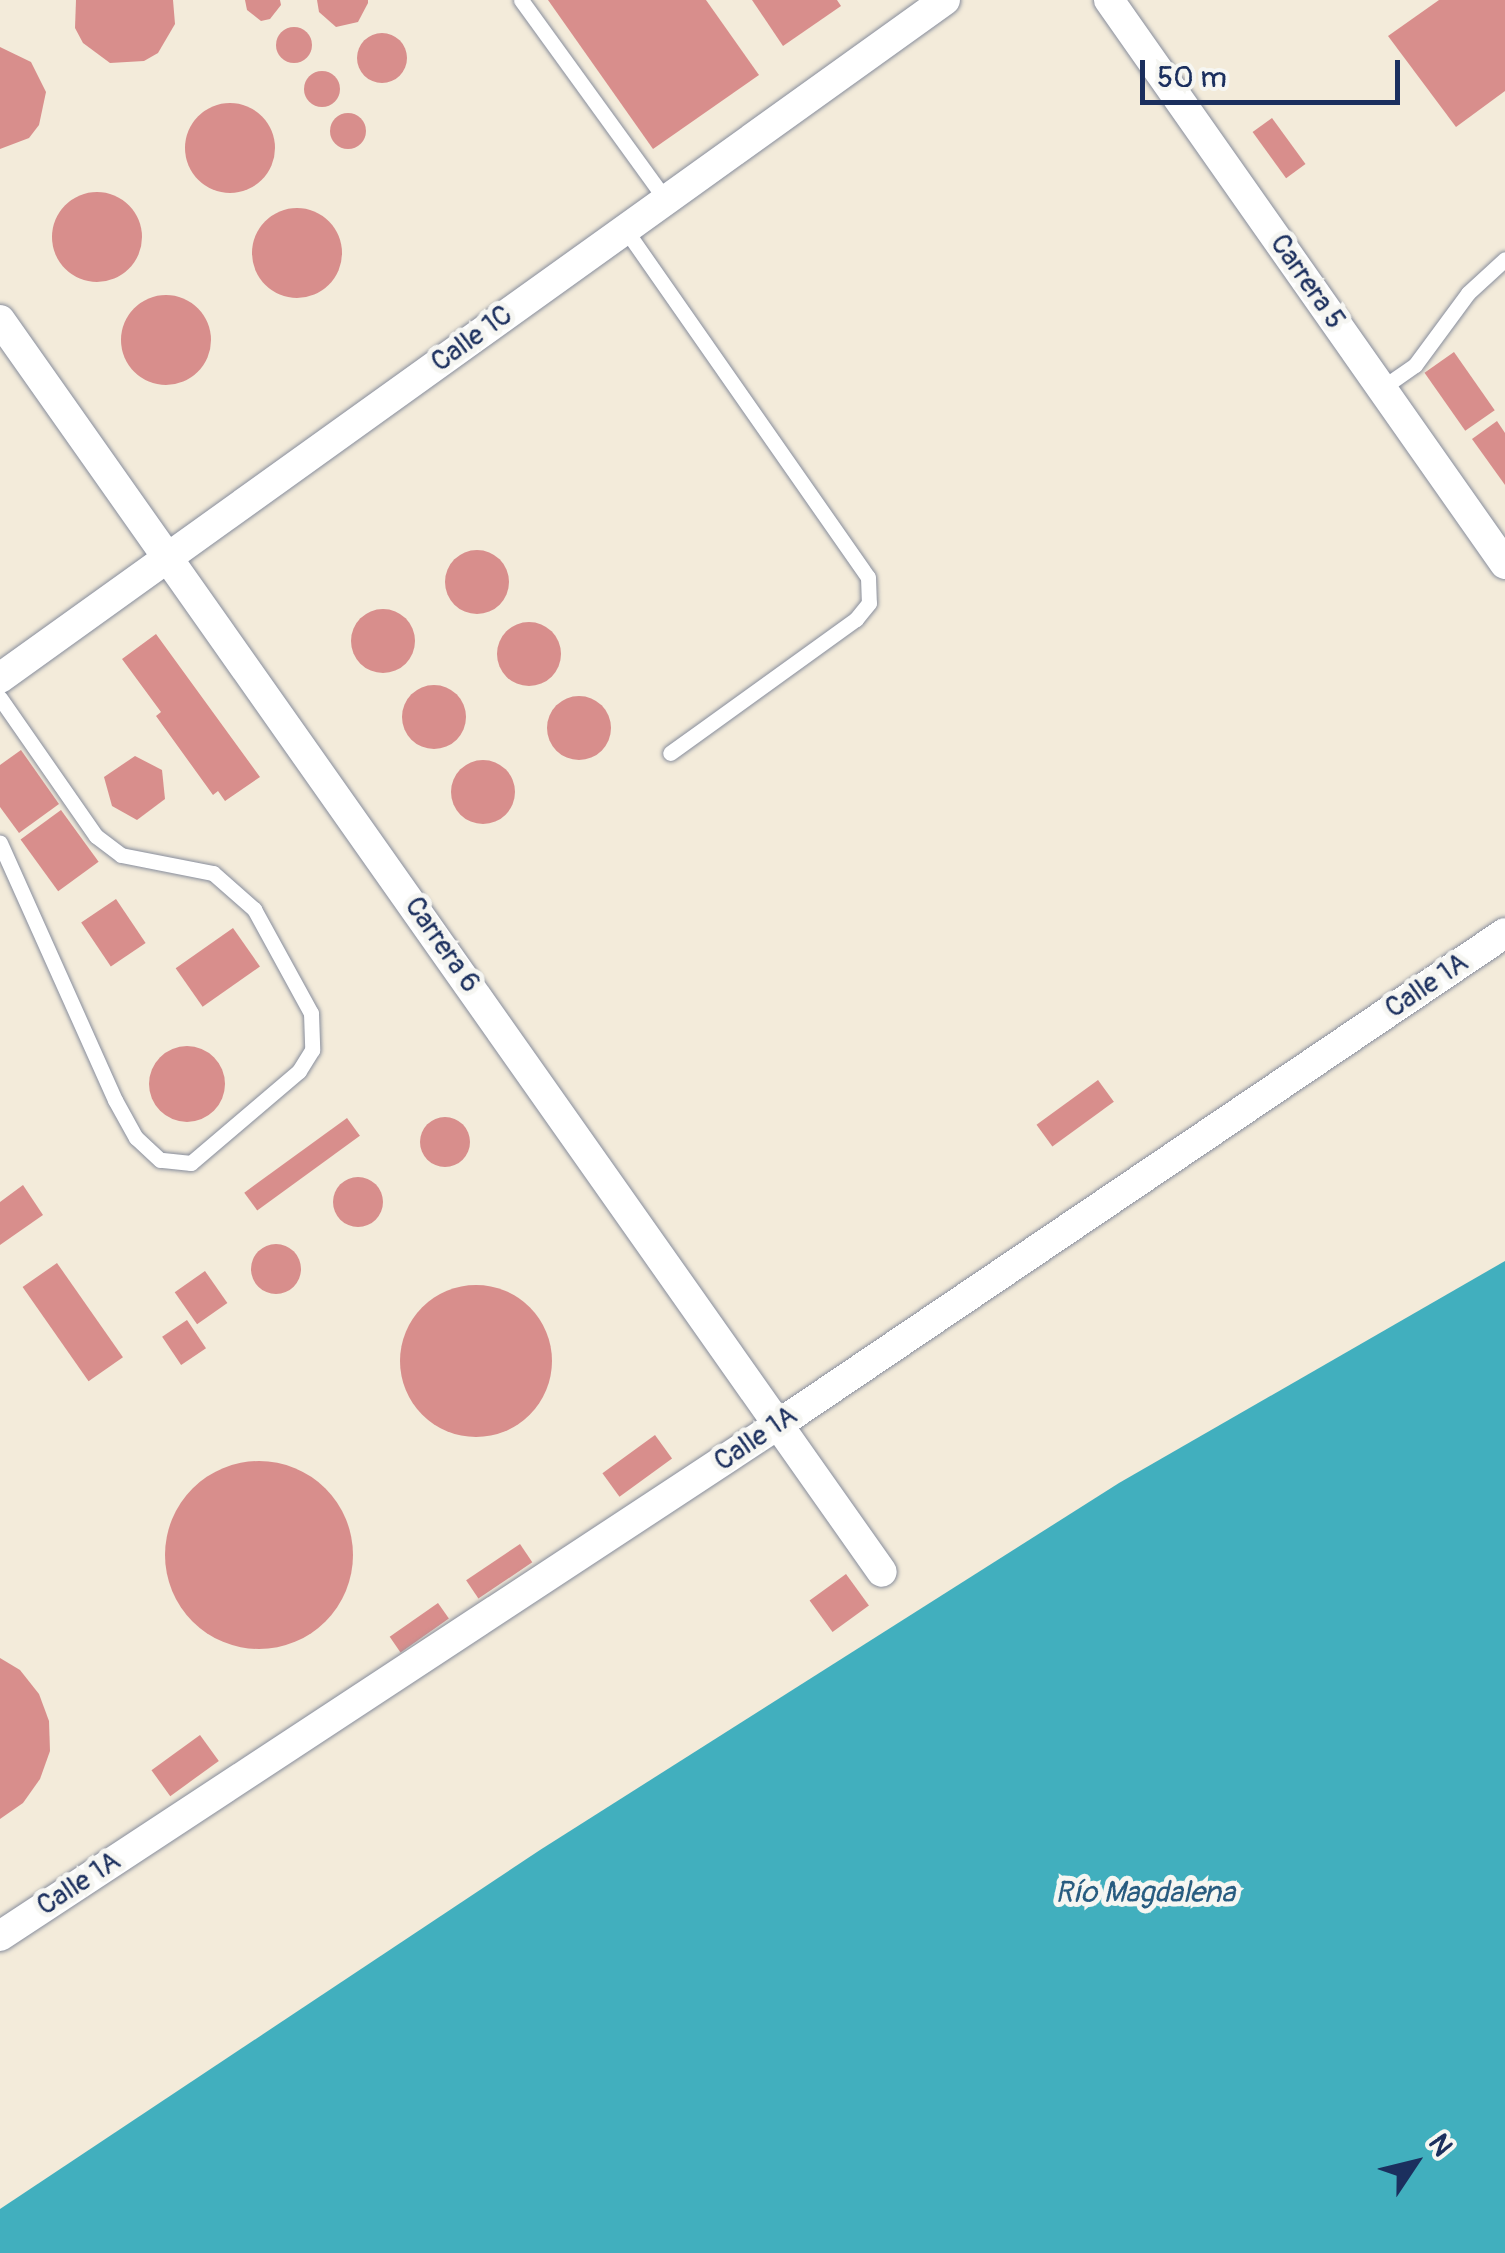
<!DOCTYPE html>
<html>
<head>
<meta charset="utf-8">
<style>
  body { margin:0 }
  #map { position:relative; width:1505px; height:2253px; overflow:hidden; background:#f3ebda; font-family:Pangolin,sans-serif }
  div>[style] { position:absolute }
  .water>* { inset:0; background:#41afbe }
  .building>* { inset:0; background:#d88e8c; transform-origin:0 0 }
  .round { border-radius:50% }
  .roads { filter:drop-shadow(0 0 2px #878d9c) drop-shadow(0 0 2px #878d9c) }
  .lane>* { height:15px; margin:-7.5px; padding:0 7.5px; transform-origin:7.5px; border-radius:7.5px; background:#fff }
  .street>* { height:30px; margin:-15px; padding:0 15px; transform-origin:15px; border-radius:15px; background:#fff }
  span { translate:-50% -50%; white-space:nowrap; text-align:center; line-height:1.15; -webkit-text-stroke:10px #f6f6f2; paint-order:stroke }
  .street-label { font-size:28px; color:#1b2f5e }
  .water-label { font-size:30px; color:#285c80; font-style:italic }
  .north { position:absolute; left:1365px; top:2113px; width:100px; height:100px; -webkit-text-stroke:8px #f6f6f2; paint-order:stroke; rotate:55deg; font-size:28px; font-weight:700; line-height:40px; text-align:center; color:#1b2f5e }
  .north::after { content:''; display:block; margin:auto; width:35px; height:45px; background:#1b2f5e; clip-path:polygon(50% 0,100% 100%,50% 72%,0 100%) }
  .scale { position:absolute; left:1140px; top:60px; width:260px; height:45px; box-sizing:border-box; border:5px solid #1b2f5e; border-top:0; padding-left:12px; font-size:30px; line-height:35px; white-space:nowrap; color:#1b2f5e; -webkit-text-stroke:8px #f6f6f2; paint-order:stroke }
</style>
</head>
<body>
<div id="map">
  <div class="water">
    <div style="clip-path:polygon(1505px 1261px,1505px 2253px,0 2253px,0 2209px,540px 1850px,1119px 1483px)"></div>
  </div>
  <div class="building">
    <div style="clip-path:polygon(76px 0,173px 0,175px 24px,158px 53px,144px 61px,110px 63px,83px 43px,75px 28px)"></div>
    <div style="clip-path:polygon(245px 0,280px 0,281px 5px,270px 19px,261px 21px,247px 10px)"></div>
    <div style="clip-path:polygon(317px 0,368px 0,368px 3px,358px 22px,336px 27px,319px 12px)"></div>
    <div style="clip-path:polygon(548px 0,706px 0,759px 75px,653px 149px)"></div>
    <div style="clip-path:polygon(752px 0,837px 0,841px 6px,783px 46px)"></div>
    <div style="clip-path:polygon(1439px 0,1505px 0,1505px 91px,1456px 127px,1388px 36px)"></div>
    <div class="round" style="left:276px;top:27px;width:36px;height:36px"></div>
    <div class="round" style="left:357px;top:33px;width:50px;height:50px"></div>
    <div style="clip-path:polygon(0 47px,31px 62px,46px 92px,39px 125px,29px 138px,0 149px)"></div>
    <div class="round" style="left:304px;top:71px;width:36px;height:36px"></div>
    <div class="round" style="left:185px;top:103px;width:90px;height:90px"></div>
    <div class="round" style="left:330px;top:113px;width:36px;height:36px"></div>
    <div style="left:1272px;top:118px;width:57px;height:24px;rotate:54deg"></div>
    <div class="round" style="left:52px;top:192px;width:90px;height:90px"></div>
    <div class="round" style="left:252px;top:208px;width:90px;height:90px"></div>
    <div class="round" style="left:121px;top:295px;width:90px;height:90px"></div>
    <div style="left:1454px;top:352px;width:71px;height:36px;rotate:55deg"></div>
    <div style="clip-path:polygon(1497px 421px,1505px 433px,1505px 485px,1472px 439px)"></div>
    <div class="round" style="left:445px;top:550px;width:64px;height:64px"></div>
    <div class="round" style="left:351px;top:609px;width:64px;height:64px"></div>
    <div class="round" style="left:497px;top:622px;width:64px;height:64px"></div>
    <div style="clip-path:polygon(156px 634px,260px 777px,225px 801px,218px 791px,213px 795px,156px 716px,161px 712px,122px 659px)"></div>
    <div class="round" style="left:402px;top:685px;width:64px;height:64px"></div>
    <div class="round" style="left:547px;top:696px;width:64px;height:64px"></div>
    <div style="clip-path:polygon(21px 750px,59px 804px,19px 833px,0 807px,0 765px)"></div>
    <div style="clip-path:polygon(135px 756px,162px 770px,165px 799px,137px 820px,112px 806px,104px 777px)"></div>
    <div class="round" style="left:451px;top:760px;width:64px;height:64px"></div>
    <div style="left:61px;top:810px;width:64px;height:50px;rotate:54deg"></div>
    <div style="left:116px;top:899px;width:53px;height:42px;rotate:56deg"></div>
    <div style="left:233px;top:928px;width:47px;height:70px;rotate:55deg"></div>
    <div class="round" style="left:149px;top:1046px;width:76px;height:76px"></div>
    <div style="left:1098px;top:1080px;width:27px;height:76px;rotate:54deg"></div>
    <div class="round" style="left:420px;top:1117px;width:50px;height:50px"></div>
    <div style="left:347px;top:1118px;width:22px;height:127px;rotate:54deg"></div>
    <div class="round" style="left:333px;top:1177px;width:50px;height:50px"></div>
    <div style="clip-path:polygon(23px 1185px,43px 1215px,0 1245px,0 1202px)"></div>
    <div class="round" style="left:251px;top:1244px;width:50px;height:50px"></div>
    <div style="left:57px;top:1263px;width:115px;height:42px;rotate:55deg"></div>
    <div style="left:205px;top:1271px;width:39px;height:37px;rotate:55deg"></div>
    <div class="round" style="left:400px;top:1285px;width:152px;height:152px"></div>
    <div style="left:187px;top:1320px;width:34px;height:30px;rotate:56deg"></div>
    <div style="left:655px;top:1435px;width:29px;height:65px;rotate:54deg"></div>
    <div class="round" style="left:165px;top:1461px;width:188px;height:188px"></div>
    <div style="left:520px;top:1544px;width:22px;height:65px;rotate:56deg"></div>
    <div style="left:846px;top:1574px;width:39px;height:45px;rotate:54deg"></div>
    <div style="left:438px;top:1603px;width:19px;height:59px;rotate:55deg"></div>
    <div style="clip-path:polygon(0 1658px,20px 1670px,39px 1694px,49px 1721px,50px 1751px,40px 1779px,23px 1803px,0 1819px)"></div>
    <div style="left:200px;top:1735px;width:32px;height:60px;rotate:54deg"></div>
  </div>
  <div class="roads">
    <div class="lane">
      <div style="left:521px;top:0;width:247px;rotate:54.1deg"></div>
      <div style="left:625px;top:229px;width:424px;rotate:55.1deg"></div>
      <div style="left:868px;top:577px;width:26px;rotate:88deg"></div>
      <div style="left:869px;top:603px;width:21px;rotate:129deg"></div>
      <div style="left:856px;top:619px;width:229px;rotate:144.2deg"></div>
      <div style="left:1382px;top:388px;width:40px;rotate:-34.9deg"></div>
      <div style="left:1415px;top:365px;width:89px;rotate:-53.6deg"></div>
      <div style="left:1468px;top:293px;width:50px;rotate:-42.6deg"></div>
      <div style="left:0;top:698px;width:168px;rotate:55.2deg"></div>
      <div style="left:96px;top:836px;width:31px;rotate:37deg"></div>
      <div style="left:121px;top:855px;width:94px;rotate:11.1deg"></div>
      <div style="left:213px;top:873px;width:55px;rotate:41.3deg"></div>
      <div style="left:254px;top:909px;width:119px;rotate:61.3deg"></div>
      <div style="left:311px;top:1013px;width:37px;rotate:88deg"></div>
      <div style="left:312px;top:1050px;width:25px;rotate:122deg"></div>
      <div style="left:299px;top:1071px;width:142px;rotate:139.6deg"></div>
      <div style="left:191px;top:1163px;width:31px;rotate:-174deg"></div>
      <div style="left:160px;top:1160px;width:33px;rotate:-137deg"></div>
      <div style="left:136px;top:1138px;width:43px;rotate:-118.9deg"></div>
      <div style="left:115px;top:1100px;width:282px;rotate:-114.1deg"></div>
    </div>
    <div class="street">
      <div style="left:1109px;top:0;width:689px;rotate:54.93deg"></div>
      <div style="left:0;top:320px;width:1531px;rotate:54.84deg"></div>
      <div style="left:0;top:678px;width:1163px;rotate:-35.66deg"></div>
      <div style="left:0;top:1936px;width:932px;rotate:-33.32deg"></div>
      <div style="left:779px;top:1424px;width:876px;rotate:-34.07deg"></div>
    </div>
  </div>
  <div class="street-label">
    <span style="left:1307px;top:282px;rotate:55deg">Carrera 5</span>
    <span style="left:472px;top:339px;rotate:-36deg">Calle 1C</span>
    <span style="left:442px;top:945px;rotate:55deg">Carrera 6</span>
    <span style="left:1427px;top:986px;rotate:-34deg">Calle 1A</span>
    <span style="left:756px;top:1439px;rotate:-34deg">Calle 1A</span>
    <span style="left:79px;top:1884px;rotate:-33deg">Calle 1A</span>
  </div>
  <div class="water-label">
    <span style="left:1145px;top:1893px">Río Magdalena</span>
  </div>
  <div class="north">N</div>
  <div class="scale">50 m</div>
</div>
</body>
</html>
